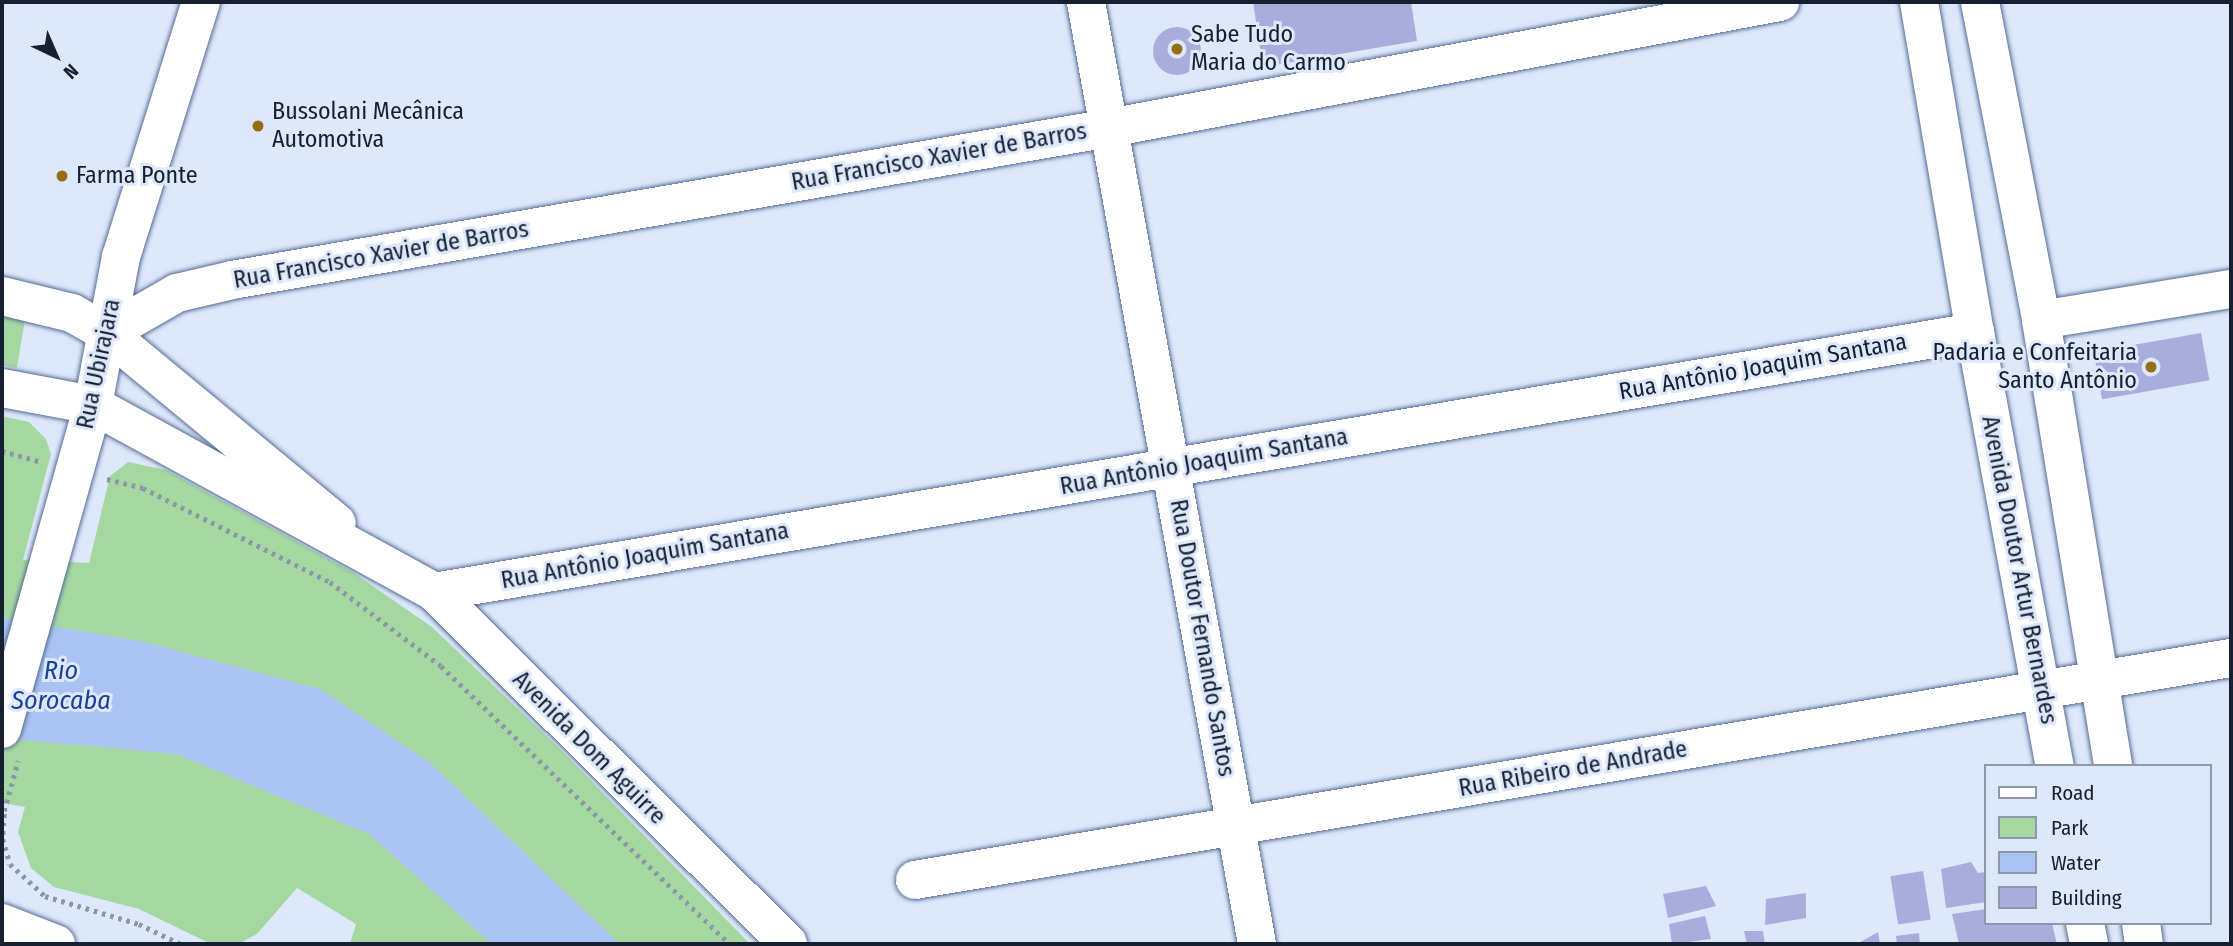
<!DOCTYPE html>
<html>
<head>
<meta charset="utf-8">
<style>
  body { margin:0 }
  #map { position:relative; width:2233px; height:946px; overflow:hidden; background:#dde8fb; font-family:"Fira Sans Condensed",sans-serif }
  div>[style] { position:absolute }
  .green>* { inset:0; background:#a5d8a1 }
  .water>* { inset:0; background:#aac3f2 }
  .building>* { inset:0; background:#aaacdd; transform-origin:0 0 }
  .round { border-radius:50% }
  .path>* { height:4.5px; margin-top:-2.25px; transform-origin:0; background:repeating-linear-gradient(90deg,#8c96a9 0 3.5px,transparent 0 8.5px) }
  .roads { filter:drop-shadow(0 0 2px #566c95) drop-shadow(0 0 2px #566c95) }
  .minor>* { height:38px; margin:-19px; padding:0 19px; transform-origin:19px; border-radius:19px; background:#fff }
  .major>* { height:38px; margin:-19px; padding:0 19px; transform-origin:19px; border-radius:19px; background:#fff }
  .dots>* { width:19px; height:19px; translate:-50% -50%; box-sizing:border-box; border:4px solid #dde8fb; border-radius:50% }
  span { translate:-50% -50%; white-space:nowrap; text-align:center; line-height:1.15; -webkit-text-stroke:6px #dde8fb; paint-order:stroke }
  .poi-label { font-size:24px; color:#172031 }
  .left { translate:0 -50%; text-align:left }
  .right { translate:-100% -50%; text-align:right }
  .street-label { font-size:24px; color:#172031 }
  .water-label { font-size:26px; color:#194199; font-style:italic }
  .frame { position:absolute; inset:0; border:4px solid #172031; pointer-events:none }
  .legend { position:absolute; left:1984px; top:764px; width:228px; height:161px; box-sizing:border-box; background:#dde8fb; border:2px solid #8e98aa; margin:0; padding:9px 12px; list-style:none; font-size:21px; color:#172031 }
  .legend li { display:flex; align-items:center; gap:14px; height:35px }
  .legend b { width:35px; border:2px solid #8e98aa }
  .north { position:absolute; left:21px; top:21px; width:70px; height:70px; -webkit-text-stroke:5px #dde8fb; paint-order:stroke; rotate:136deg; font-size:19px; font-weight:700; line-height:28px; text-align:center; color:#172031 }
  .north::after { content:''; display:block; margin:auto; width:24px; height:32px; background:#172031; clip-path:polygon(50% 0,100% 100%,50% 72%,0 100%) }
</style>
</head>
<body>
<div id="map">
  <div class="green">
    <div style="clip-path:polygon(2px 307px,26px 313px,17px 368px,2px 365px)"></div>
    <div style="clip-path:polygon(2px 416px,29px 422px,46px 439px,51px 454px,23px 560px,89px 563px,110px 476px,128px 462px,166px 470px,354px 573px,432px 627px,560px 749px,750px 944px,350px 944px,356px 924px,297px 888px,257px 934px,238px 944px,211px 944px,139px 909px,54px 887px,31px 868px,18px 832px,25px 807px,2px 803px)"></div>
  </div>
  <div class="water">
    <div style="clip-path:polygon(2px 618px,140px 641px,320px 689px,429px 762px,620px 944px,492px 944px,369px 834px,176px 754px,2px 738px)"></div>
  </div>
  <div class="building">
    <div style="clip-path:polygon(1253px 2px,1411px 2px,1417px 41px,1263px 67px)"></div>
    <div class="round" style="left:1153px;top:27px;width:48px;height:48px"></div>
    <div style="left:2201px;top:333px;width:48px;height:109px;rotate:80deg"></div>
    <div style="clip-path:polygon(1971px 862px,1978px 873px,1986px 872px,1986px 902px,1946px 908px,1941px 869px)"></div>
    <div style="left:1923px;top:871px;width:49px;height:33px;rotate:81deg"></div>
    <div style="clip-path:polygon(1706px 886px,1716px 906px,1668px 918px,1663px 894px)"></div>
    <div style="clip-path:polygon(1806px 893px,1806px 918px,1765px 925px,1766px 899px)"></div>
    <div style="clip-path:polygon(1986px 909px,1986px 923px,2052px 923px,2057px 944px,1959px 944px,1952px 914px)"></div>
    <div style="clip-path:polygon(1705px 916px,1711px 939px,1672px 944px,1669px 924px)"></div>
    <div style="clip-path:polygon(1744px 931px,1763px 931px,1765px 944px,1747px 944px)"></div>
    <div style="clip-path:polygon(1878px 932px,1880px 944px,1857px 944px)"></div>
    <div style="clip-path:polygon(1919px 933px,1920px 944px,1897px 944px,1896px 936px)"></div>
  </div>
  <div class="path">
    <div style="left:2px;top:451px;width:41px;rotate:15.4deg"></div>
    <div style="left:107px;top:479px;width:37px;rotate:14deg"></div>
    <div style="left:143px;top:488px;width:209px;rotate:26.7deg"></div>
    <div style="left:330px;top:582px;width:139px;rotate:37.1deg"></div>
    <div style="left:441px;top:666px;width:401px;rotate:43.9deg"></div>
    <div style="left:3px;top:839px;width:26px;rotate:74deg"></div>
    <div style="left:10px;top:864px;width:47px;rotate:42.4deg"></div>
    <div style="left:45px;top:896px;width:98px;rotate:16.6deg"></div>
    <div style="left:139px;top:924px;width:47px;rotate:25.5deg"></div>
    <div style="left:2px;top:843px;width:32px;rotate:-86deg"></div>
    <div style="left:4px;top:811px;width:52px;rotate:-74.4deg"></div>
  </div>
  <div class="roads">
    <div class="minor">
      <div style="left:1086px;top:2px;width:957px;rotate:79.71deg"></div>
      <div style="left:2041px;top:320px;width:193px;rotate:-9.3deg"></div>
      <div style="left:107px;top:333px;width:81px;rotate:-29.7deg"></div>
      <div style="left:177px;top:293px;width:57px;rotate:-13.3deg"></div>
      <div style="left:232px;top:280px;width:890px;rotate:-9.83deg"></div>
      <div style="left:1109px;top:128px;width:683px;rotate:-10.64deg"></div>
      <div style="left:434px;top:592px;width:1563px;rotate:-9.58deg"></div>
      <div style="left:915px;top:880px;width:1335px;rotate:-9.58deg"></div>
    </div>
    <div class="major">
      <div style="left:1919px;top:2px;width:335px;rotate:80.4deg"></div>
      <div style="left:1975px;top:332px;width:441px;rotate:79.6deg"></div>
      <div style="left:1980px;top:2px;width:324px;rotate:79.1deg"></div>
      <div style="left:2041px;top:320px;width:452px;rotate:80.8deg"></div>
      <div style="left:2px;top:296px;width:72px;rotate:13.7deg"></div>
      <div style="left:72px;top:313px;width:40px;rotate:29.7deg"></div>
      <div style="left:107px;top:333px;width:298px;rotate:39.6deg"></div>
      <div style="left:2px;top:388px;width:93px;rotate:10.6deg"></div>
      <div style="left:93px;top:405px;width:389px;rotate:28.7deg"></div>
      <div style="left:434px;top:592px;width:499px;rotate:44.8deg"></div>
      <div style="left:2px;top:729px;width:337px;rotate:-74.3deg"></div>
      <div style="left:93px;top:405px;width:151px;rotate:-79.3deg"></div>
      <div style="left:121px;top:257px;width:267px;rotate:-72.6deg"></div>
      <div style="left:2px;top:923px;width:58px;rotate:21.3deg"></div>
      <div style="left:2085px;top:923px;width:21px;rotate:79deg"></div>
      <div style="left:2141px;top:923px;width:21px;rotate:82deg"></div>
    </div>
  </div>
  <div class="dots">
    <div style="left:1177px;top:49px;background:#946f18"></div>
    <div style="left:258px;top:126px;background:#946f18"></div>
    <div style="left:62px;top:176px;background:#946f18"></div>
    <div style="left:2151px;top:367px;background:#946f18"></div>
  </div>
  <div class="poi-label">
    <span class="left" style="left:1191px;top:49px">Sabe Tudo<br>Maria do Carmo</span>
    <span class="left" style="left:272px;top:126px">Bussolani Mecânica<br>Automotiva</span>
    <span class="left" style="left:76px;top:176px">Farma Ponte</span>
    <span class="right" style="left:2137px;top:367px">Padaria e Confeitaria<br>Santo Antônio</span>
  </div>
  <div class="street-label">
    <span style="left:939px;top:157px;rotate:-10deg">Rua Francisco Xavier de Barros</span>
    <span style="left:381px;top:255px;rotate:-10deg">Rua Francisco Xavier de Barros</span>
    <span style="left:99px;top:364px;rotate:-78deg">Rua Ubirajara</span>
    <span style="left:1763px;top:367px;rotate:-10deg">Rua Antônio Joaquim Santana</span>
    <span style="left:1204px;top:462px;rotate:-10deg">Rua Antônio Joaquim Santana</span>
    <span style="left:645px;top:556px;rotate:-10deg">Rua Antônio Joaquim Santana</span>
    <span style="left:2019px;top:570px;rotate:79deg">Avenida Doutor Artur Bernardes</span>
    <span style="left:1202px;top:638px;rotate:80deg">Rua Doutor Fernando Santos</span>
    <span style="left:589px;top:748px;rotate:45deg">Avenida Dom Aguirre</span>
    <span style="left:1573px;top:769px;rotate:-10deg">Rua Ribeiro de Andrade</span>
  </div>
  <div class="water-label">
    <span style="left:61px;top:686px">Rio<br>Sorocaba</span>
  </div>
  <div class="frame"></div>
  <ul class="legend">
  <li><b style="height:9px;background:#fff"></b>Road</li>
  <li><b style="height:19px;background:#a5d8a1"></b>Park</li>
  <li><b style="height:19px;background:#aac3f2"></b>Water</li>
  <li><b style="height:19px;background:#aaacdd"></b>Building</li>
  </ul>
  <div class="north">N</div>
</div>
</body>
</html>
